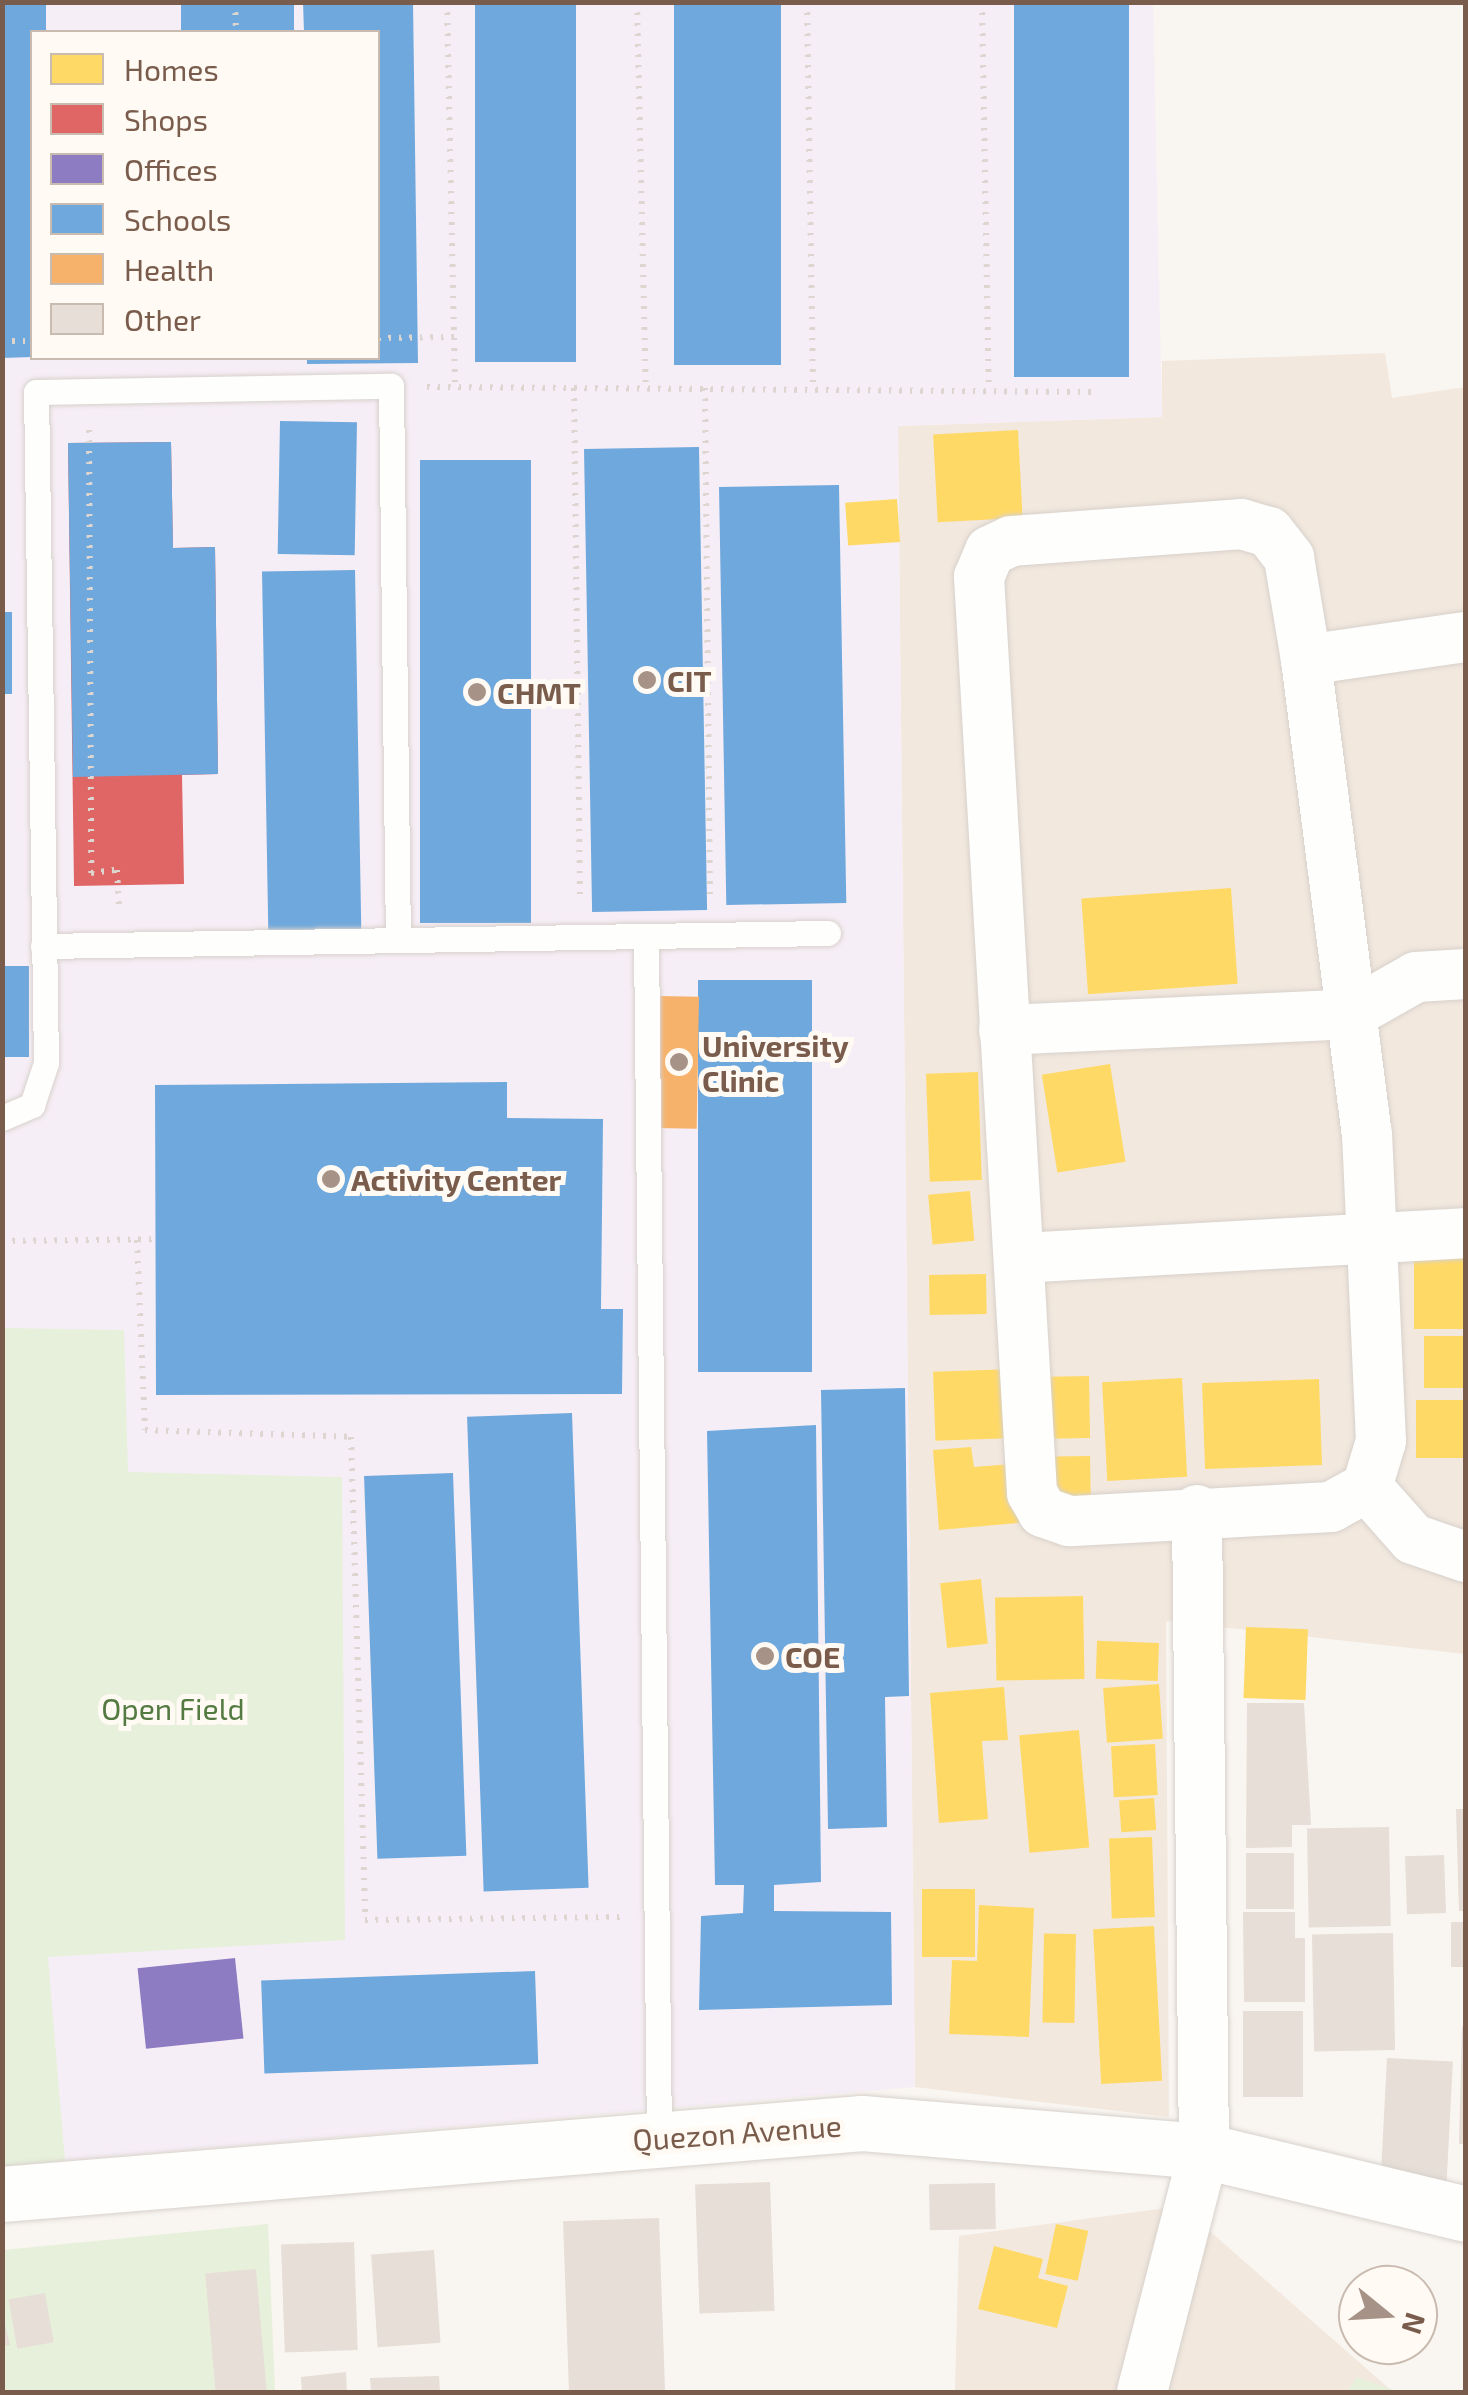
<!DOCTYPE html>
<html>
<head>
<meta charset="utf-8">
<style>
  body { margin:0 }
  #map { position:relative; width:1468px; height:2395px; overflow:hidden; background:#f9f5f0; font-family:"Exo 2",sans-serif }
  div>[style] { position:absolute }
  .residential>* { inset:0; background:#f2e8de }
  .education>* { inset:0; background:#f6eef6 }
  .green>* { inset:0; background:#e7f0db }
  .homes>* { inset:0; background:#ffd966; transform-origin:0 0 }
  .shops>* { inset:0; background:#e06666; transform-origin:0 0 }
  .offices>* { inset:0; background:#8e7cc3; transform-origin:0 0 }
  .schools>* { inset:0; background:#6fa8dc; transform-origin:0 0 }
  .health>* { inset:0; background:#f6b26b; transform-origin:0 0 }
  .building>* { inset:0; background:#e6ded7; transform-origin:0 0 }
  .path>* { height:6px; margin-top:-3px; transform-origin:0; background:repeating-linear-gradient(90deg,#dcd5d0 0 2.5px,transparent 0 10.5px) }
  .roads { filter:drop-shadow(0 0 2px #d7d1cb) drop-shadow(0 0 2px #d7d1cb) }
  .lane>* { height:25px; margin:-12.5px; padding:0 12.5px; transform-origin:12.5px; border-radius:12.5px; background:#fefefd }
  .street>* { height:50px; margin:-25px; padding:0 25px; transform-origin:25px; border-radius:25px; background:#fefefd }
  .secondary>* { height:55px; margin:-27.5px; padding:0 27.5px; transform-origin:27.5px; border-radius:27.5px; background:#fefefd }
  .dots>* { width:28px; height:28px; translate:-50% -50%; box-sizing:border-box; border:5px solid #fffaf3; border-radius:50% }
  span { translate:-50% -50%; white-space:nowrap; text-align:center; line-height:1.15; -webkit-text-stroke:10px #fffaf3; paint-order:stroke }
  .poi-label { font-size:30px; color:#7a5c4d; font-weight:700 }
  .left { translate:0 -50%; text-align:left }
  .park-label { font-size:30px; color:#537a41 }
  .street-label { font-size:30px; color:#7a5c4d }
  .frame { position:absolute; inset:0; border:5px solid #7a5c4d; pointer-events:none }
  .legend { position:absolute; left:30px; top:30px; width:350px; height:330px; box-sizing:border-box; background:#fffaf3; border:2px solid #cabbb1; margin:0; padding:12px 18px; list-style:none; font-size:30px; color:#7a5c4d }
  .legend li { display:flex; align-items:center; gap:20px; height:50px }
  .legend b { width:50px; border:2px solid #cabbb1 }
  .north { position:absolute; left:1338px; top:2265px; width:100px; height:100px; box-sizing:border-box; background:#fffaf3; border:2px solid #cabbb1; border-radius:50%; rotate:108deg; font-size:28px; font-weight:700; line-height:40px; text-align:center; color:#7a5c4d }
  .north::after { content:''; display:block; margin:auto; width:35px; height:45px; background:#a69286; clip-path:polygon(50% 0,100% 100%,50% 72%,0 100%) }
</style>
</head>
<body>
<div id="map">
  <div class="residential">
    <div style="clip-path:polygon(1385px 353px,1392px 398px,1465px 387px,1465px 1654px,1166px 1621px,1169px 2117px,915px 2087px,898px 426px,1162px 417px,1162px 361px)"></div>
    <div style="clip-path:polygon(1181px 2206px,1393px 2392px,955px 2392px,959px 2236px)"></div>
  </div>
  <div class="education">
    <div style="clip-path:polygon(evenodd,3px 3px,1153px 3px,1162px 417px,898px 426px,915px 2087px,3px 2166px,3px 3px,32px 32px,378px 32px,378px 358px,32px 358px,32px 32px)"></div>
  </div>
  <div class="green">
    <div style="clip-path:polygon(3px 1328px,124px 1330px,128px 1472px,342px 1477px,345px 1940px,48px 1957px,65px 2161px,3px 2166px)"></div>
    <div style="clip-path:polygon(268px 2224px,275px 2392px,3px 2392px,3px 2250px)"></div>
    <div style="clip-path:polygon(1357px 2377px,1399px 2392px,1347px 2392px)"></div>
  </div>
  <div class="homes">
    <div style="left:1018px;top:430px;width:88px;height:85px;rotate:87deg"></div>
    <div style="left:897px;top:499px;width:43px;height:52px;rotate:86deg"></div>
    <div style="left:1231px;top:888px;width:96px;height:150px;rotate:86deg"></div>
    <div style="left:1110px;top:1064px;width:99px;height:69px;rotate:81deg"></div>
    <div style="left:978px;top:1072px;width:108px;height:52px;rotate:88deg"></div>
    <div style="left:970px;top:1191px;width:50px;height:42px;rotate:85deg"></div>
    <div style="left:1466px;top:1258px;width:71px;height:52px;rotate:90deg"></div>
    <div style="left:986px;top:1274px;width:40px;height:57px;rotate:89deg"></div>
    <div style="left:1466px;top:1336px;width:52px;height:42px;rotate:90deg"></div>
    <div style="left:1013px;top:1369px;width:69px;height:80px;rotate:88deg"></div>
    <div style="left:1089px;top:1376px;width:62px;height:43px;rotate:89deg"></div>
    <div style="left:1182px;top:1378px;width:99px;height:80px;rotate:87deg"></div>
    <div style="left:1319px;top:1379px;width:86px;height:117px;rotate:88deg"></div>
    <div style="left:1466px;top:1400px;width:58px;height:50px;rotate:90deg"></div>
    <div style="clip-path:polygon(971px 1447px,974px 1467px,1024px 1463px,1029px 1522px,939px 1530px,933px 1450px)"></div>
    <div style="left:1090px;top:1456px;width:40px;height:35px;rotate:89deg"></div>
    <div style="left:981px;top:1579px;width:65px;height:41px;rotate:84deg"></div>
    <div style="left:1083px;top:1596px;width:83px;height:88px;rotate:89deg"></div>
    <div style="left:1246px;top:1627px;width:62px;height:71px;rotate:2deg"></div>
    <div style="left:1159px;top:1643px;width:38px;height:62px;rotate:92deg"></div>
    <div style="left:1159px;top:1684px;width:55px;height:56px;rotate:86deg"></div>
    <div style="clip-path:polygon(1004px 1687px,1008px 1740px,982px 1741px,988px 1819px,939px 1823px,930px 1693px)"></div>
    <div style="left:1079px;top:1730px;width:118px;height:60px;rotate:85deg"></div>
    <div style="left:1155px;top:1744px;width:51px;height:44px;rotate:87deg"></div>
    <div style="left:1154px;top:1798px;width:32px;height:35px;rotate:86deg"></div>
    <div style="left:1152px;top:1837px;width:80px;height:43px;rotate:88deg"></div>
    <div style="left:922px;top:1889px;width:53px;height:68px"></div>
    <div style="clip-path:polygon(979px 1905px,1034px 1908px,1029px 2037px,949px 2034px,952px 1960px,977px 1961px)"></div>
    <div style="left:1154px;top:1926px;width:155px;height:61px;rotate:87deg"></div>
    <div style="left:1076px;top:1934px;width:89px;height:32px;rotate:91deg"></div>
    <div style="left:1056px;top:2224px;width:33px;height:51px;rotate:12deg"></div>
    <div style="clip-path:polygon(994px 2246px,1043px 2259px,1038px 2278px,1068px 2286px,1057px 2328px,978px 2309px)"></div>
  </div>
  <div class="shops">
    <div style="clip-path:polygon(171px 442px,173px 548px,215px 547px,218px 774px,182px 775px,184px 884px,74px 886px,68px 443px)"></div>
    <div style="left:2px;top:966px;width:27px;height:91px"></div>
  </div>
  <div class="offices">
    <div style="left:235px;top:1958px;width:81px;height:98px;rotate:84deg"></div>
  </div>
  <div class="schools">
    <div style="clip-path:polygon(2px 2px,46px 2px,46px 32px,32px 32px,32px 357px,2px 358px)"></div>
    <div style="left:181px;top:2px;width:113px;height:30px"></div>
    <div style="clip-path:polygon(303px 2px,413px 2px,418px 363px,307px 364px,307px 358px,378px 358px,378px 32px,304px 32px)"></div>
    <div style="left:475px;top:2px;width:101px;height:360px"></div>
    <div style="left:674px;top:2px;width:107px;height:363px"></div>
    <div style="left:1014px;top:2px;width:115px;height:375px"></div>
    <div style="left:280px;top:421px;width:77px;height:133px;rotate:1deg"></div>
    <div style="clip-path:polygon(171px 442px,173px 548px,215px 547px,218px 774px,73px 777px,68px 443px)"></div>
    <div style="left:699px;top:447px;width:463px;height:115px;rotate:89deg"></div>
    <div style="left:531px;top:460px;width:463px;height:111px;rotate:90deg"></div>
    <div style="left:839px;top:485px;width:418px;height:120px;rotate:89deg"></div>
    <div style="left:355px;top:570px;width:359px;height:93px;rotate:89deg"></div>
    <div style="left:2px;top:612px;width:10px;height:82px"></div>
    <div style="left:2px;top:966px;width:27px;height:91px"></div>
    <div style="left:812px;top:980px;width:392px;height:114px;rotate:90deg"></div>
    <div style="clip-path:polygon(507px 1082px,507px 1118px,603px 1119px,601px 1309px,623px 1309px,622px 1394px,156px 1395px,155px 1085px)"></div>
    <div style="clip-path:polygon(905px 1388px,909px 1696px,885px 1697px,887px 1827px,828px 1829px,821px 1390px)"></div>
    <div style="left:572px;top:1413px;width:475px;height:105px;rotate:88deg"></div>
    <div style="clip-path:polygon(816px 1425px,821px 1882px,774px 1885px,774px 1911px,891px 1912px,892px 2005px,699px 2010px,701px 1916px,743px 1913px,744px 1885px,715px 1885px,707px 1431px)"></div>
    <div style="left:453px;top:1473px;width:383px;height:89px;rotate:88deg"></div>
    <div style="left:535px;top:1971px;width:93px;height:274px;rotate:88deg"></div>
  </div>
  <div class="health">
    <div style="left:659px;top:996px;width:40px;height:132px;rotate:1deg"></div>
  </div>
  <div class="building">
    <div style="clip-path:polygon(1247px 1703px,1304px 1703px,1311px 1825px,1292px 1825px,1292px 1847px,1246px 1848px)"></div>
    <div style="clip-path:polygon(1456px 1809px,1466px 1809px,1466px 1911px,1459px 1911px)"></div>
    <div style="left:1389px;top:1827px;width:99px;height:82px;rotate:89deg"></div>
    <div style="left:1246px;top:1853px;width:48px;height:56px"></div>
    <div style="left:1444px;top:1855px;width:58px;height:39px;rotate:88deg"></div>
    <div style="clip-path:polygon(1243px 1912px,1295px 1912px,1295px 1938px,1305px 1938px,1305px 2002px,1244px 2002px)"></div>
    <div style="left:1466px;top:1922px;width:45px;height:15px;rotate:90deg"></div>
    <div style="left:1393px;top:1933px;width:117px;height:81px;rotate:89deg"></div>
    <div style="left:1243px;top:2011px;width:60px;height:86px"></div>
    <div style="clip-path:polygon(1462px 2026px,1466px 2026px,1466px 2144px,1459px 2144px)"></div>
    <div style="left:1387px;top:2058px;width:66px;height:131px;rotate:3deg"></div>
    <div style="left:770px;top:2182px;width:129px;height:75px;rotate:88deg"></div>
    <div style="left:995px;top:2183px;width:46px;height:66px;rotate:89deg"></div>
    <div style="left:659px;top:2218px;width:174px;height:96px;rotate:88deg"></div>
    <div style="left:354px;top:2242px;width:108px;height:73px;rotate:88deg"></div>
    <div style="left:434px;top:2250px;width:93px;height:63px;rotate:86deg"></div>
    <div style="left:256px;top:2269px;width:123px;height:51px;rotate:85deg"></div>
    <div style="left:45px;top:2293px;width:50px;height:37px;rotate:80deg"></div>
    <div style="clip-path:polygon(2px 2312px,10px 2345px,2px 2346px)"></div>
    <div style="clip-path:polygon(346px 2372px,347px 2392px,302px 2392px,301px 2377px)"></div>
    <div style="clip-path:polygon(439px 2376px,440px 2392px,371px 2392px,370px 2378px)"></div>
  </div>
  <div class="path">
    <div style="left:235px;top:2px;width:30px;rotate:88deg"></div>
    <div style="left:447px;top:2px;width:385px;rotate:88.8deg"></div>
    <div style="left:637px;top:2px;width:385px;rotate:88.7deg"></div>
    <div style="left:807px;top:2px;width:383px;rotate:89.1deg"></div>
    <div style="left:982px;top:2px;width:386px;rotate:89deg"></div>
    <div style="left:2px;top:169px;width:138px;rotate:90deg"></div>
    <div style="left:378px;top:338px;width:76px;rotate:-0.8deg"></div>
    <div style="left:2px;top:341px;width:30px"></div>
    <div style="left:427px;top:387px;width:665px;rotate:0.43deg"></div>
    <div style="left:574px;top:388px;width:513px;rotate:89.33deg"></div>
    <div style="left:705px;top:388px;width:509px;rotate:89.44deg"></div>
    <div style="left:89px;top:430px;width:443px;rotate:89.7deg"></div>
    <div style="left:91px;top:873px;width:26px;rotate:-7deg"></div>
    <div style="left:117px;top:870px;width:39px;rotate:87deg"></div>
    <div style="left:137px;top:1240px;width:190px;rotate:87.6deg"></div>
    <div style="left:145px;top:1430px;width:206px;rotate:1.9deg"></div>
    <div style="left:351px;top:1437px;width:483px;rotate:88.3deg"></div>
    <div style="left:365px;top:1920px;width:255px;rotate:-0.7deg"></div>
    <div style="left:2px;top:1241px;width:153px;rotate:-0.7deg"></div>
  </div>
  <div class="roads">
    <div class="lane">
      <div style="left:646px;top:939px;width:1198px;rotate:89.38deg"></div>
      <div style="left:43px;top:946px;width:785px;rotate:-0.95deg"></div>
      <div style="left:2px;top:1118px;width:33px;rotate:-23deg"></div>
      <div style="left:32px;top:1105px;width:44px;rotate:-71.6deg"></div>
      <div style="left:46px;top:1063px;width:671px;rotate:-90.85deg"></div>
      <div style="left:36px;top:392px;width:355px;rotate:-1deg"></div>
      <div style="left:391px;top:386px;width:554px;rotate:89.28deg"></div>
    </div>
    <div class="street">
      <div style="left:1241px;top:524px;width:29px;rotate:16deg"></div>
      <div style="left:1269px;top:532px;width:33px;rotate:52deg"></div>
      <div style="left:1289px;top:558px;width:103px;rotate:80.5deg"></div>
      <div style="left:1306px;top:660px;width:477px;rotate:82.7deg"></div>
      <div style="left:1367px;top:1133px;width:308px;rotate:87.4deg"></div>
      <div style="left:1381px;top:1441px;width:48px;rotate:106.9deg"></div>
      <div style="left:1367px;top:1487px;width:41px;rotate:150.9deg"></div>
      <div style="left:1331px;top:1507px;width:262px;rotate:176.9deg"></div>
      <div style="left:1069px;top:1521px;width:28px;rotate:-161deg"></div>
      <div style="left:1043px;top:1512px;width:22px;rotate:-120deg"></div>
      <div style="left:1032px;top:1493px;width:918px;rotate:-93.31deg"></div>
      <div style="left:979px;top:577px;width:28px;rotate:-67deg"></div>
      <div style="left:990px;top:551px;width:23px;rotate:-25deg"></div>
      <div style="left:1011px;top:541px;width:231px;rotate:-4.2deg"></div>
      <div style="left:1306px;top:660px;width:162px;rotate:-8.2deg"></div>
      <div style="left:1004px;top:1030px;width:347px;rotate:-2.6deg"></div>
      <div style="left:1351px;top:1014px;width:75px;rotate:-29.6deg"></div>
      <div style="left:1416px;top:977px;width:50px;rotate:-3.4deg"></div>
      <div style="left:1021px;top:1258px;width:446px;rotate:-3.2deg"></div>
      <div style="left:1367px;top:1487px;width:69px;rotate:48.5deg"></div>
      <div style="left:1413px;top:1539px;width:56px;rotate:18.8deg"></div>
      <div style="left:1142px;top:2392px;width:249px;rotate:-75.6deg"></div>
      <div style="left:1204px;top:2151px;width:641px;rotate:-90.63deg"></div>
    </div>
    <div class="secondary">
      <div style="left:2px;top:2194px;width:863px;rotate:-4.72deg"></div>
      <div style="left:862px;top:2123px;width:343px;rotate:4.7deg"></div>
      <div style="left:1204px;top:2151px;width:269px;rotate:13.5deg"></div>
    </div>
  </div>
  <div class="dots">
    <div style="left:647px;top:680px;background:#a69286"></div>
    <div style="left:477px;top:692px;background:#a69286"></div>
    <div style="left:679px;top:1062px;background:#a69286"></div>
    <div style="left:331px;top:1179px;background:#a69286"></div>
    <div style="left:765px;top:1656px;background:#a69286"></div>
  </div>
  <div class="poi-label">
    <span class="left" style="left:667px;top:680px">CIT</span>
    <span class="left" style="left:497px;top:692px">CHMT</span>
    <span class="left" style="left:702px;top:1062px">University<br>Clinic</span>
    <span class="left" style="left:351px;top:1179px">Activity Center</span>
    <span class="left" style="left:785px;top:1656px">COE</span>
  </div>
  <div class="park-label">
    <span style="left:173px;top:1708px">Open Field</span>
  </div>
  <div class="street-label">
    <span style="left:737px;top:2132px;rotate:-4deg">Quezon Avenue</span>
  </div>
  <div class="frame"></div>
  <ul class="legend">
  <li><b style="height:28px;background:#ffd966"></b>Homes</li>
  <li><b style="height:28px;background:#e06666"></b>Shops</li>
  <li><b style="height:28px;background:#8e7cc3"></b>Offices</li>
  <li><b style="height:28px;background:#6fa8dc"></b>Schools</li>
  <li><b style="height:28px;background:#f6b26b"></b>Health</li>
  <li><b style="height:28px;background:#e6ded7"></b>Other</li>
  </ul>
  <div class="north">N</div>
</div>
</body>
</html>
